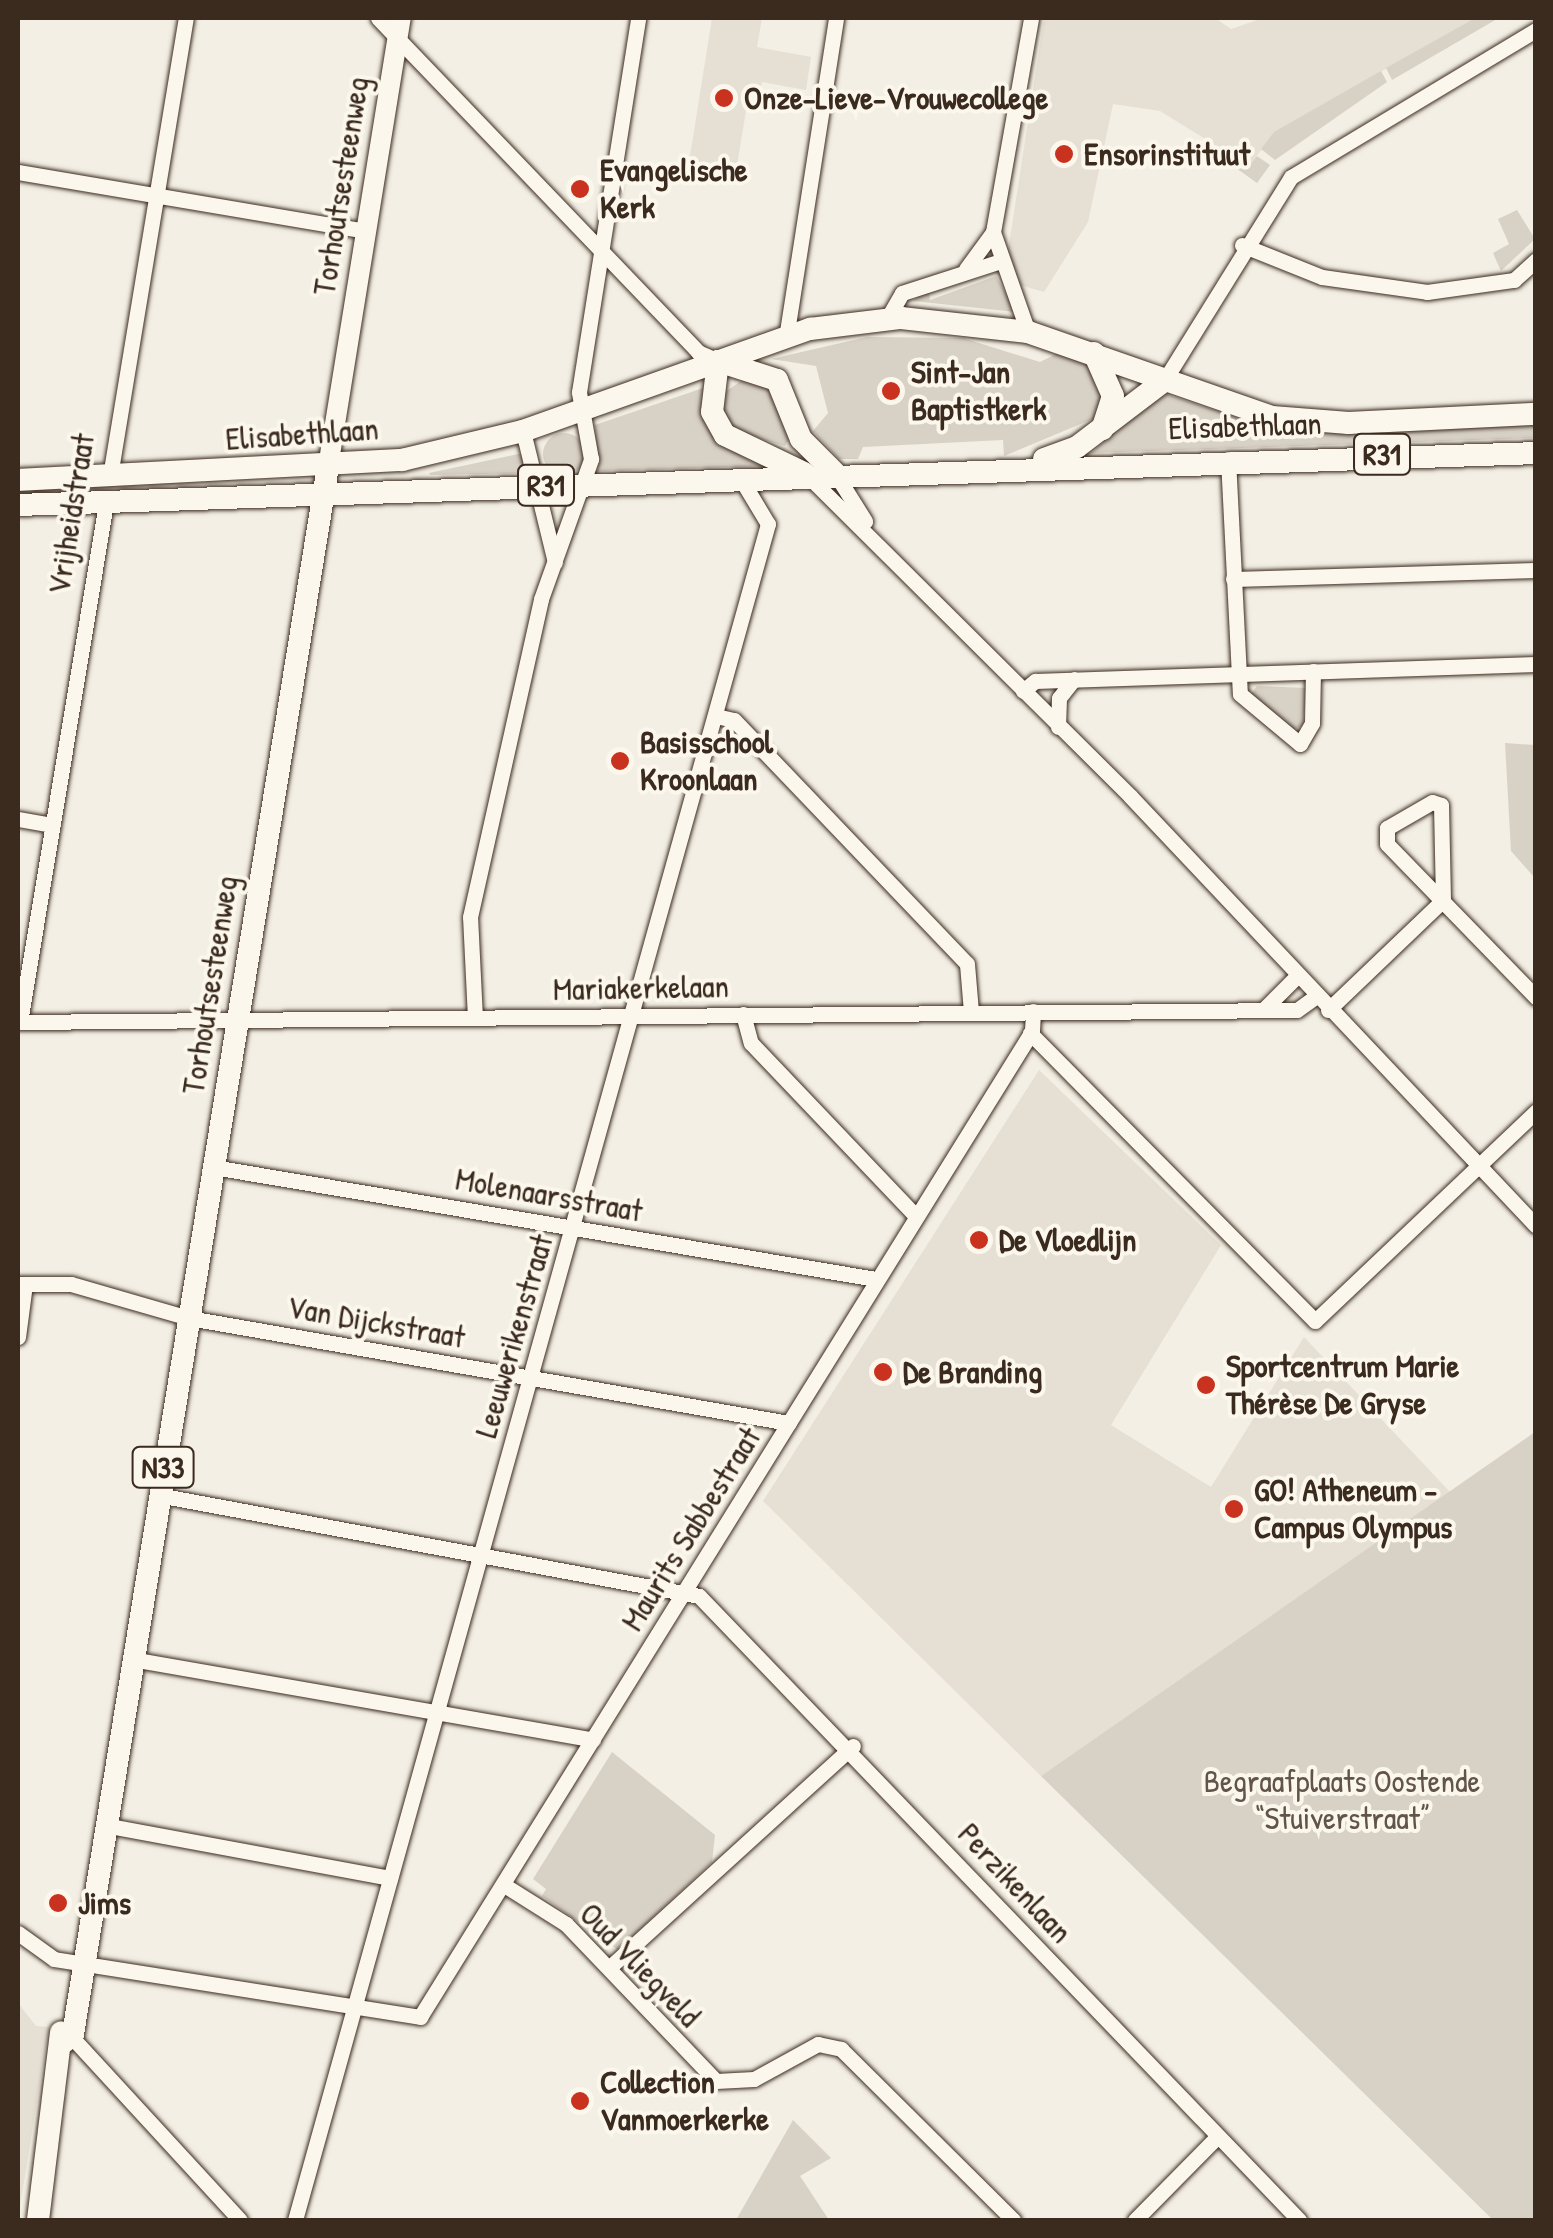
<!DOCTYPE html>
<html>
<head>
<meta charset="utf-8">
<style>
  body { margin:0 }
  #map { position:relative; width:1553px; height:2238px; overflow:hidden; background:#f3efe4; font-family:"Patrick Hand",sans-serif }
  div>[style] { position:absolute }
  .built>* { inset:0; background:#e5dfd4 }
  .green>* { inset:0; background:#d8d1c6 }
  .round { border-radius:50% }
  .roads { filter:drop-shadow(0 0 2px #3b2a1e) drop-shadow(0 0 2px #3b2a1e) }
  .street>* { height:15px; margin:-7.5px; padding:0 7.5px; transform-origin:7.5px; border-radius:7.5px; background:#fbf7ec }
  .secondary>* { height:20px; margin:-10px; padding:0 10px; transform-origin:10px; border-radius:10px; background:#fbf7ec }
  .primary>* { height:22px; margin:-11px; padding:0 11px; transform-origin:11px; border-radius:11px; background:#fbf7ec }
  .dots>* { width:28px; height:28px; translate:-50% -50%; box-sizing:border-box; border:5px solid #fbf7ec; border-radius:50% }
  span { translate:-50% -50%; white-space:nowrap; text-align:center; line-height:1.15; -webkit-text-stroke:8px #fbf7ec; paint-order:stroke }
  .shield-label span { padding:2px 8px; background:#fbf7ec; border:2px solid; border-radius:8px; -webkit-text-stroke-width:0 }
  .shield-label { font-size:30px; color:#3b2a1e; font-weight:700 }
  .poi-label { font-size:32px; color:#3b2a1e; font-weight:700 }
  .left { translate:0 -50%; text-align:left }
  .street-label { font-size:32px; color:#3b2a1e }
  .park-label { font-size:32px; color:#625448 }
  .frame { position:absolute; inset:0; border:20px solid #3b2a1e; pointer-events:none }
</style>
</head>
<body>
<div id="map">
  <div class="built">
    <div style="clip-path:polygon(712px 18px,762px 18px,757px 47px,811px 57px,806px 90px,762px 82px,759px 94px,749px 93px,734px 183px,687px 175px)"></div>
    <div style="clip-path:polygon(1044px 18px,1215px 18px,1231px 29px,1263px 18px,1475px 18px,1275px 132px,1249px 166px,1160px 111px,1113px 104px,1088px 222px,1044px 292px,1020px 285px,1008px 251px)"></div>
    <div style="clip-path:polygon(1039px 1070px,1221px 1245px,1111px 1425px,1211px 1487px,1304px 1337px,1450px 1492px,1041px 1776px,763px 1501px)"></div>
    <div style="clip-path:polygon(18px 2003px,36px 2026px,49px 2027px,18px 2219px)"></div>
  </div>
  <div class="green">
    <div style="clip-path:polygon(1475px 18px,1497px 19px,1392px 80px,1386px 68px)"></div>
    <div style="clip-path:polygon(1381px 71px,1387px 82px,1275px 160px,1261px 149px,1274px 132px)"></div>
    <div style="clip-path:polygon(1227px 150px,1249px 166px,1257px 156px,1270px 165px,1257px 183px,1222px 158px)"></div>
    <div style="clip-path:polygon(1517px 210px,1535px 239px,1501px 271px,1493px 253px,1509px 244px,1498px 219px)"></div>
    <div style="clip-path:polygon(996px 276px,1016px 312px,913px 301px,929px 289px,930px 300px)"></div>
    <div style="clip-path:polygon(867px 337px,963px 338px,1040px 362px,1058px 353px,1084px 362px,1105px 384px,1095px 418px,1004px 456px,1003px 440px,863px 447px,858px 459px,839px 459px,813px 431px,828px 413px,816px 366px,771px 359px)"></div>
    <div style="clip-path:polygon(744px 379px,770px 387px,791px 436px,785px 446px,734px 431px,722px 414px,725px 392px)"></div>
    <div style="clip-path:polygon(703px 388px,762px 466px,598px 471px,595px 425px)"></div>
    <div style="clip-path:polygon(1162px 393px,1251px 422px,1535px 425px,1535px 438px,1091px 453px)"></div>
    <div class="round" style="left:543px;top:433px;width:42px;height:42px"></div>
    <div style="clip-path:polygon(523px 453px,529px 473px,430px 475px,429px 473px)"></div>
    <div style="clip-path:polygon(1257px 686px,1306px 688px,1303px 726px,1288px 731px,1251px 694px)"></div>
    <div style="clip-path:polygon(1505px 743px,1535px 745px,1535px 878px,1511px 851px)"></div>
    <div style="clip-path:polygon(1535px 1432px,1535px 2220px,1493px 2220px,1041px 1776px)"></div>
    <div style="clip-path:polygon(612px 1752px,715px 1835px,712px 1862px,618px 1950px,542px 1896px,546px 1889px,533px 1879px)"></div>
    <div style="clip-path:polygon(793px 2120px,831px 2158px,800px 2176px,829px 2220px,736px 2220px)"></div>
  </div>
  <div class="roads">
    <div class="street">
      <div style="left:378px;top:18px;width:463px;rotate:46.2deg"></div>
      <div style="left:698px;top:352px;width:22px;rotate:24deg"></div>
      <div style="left:18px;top:172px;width:354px;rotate:9.6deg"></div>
      <div style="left:1242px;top:245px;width:86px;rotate:21.8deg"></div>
      <div style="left:1322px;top:277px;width:106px;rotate:8.1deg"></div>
      <div style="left:1427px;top:292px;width:88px;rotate:-7.9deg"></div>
      <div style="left:1514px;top:280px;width:30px;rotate:-42deg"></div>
      <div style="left:966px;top:269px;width:46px;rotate:-53.9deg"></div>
      <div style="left:887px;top:319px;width:30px;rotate:-60deg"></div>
      <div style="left:902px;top:293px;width:101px;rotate:-17.9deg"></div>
      <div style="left:1028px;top:332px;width:106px;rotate:-109.3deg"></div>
      <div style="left:993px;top:232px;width:217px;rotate:-79.9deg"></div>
      <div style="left:786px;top:338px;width:324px;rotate:-81.1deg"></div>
      <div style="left:1164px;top:381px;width:240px;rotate:-58.1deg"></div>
      <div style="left:1291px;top:177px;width:286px;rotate:-31deg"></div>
      <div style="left:523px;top:431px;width:135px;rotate:76.3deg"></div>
      <div style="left:1228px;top:459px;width:235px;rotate:87.1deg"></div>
      <div style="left:1240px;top:694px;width:78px;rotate:39.8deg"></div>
      <div style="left:1300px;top:744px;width:24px;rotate:-60deg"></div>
      <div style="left:1312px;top:723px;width:52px;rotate:-88.9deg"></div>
      <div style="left:835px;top:473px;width:57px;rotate:58deg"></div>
      <div style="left:110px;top:476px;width:464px;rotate:-80.6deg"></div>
      <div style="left:809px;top:477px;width:453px;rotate:44.8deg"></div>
      <div style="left:1130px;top:796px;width:591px;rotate:46.64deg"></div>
      <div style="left:1233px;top:579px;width:303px;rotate:-1.7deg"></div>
      <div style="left:1023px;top:691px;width:16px;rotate:-40deg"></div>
      <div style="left:1035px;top:681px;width:501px;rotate:-1.94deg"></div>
      <div style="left:716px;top:716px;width:18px;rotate:13deg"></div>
      <div style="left:734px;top:720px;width:337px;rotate:46.3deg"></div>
      <div style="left:967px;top:964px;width:48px;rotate:85.2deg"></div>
      <div style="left:1058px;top:727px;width:29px;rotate:-88deg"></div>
      <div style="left:1059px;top:698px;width:24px;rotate:-52deg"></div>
      <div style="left:18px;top:819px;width:35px;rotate:10deg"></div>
      <div style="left:1443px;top:900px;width:95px;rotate:-91.2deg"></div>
      <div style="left:1441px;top:805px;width:9px;rotate:-162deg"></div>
      <div style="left:1432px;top:802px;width:52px;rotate:150deg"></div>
      <div style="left:1387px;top:828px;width:16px;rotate:90deg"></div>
      <div style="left:1387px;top:844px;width:214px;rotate:45.8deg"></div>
      <div style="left:1266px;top:1007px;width:44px;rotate:-45deg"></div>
      <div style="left:1328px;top:1010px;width:159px;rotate:-43.7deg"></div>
      <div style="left:743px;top:1014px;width:30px;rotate:75deg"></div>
      <div style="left:751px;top:1043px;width:236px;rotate:46.4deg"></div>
      <div style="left:475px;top:1018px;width:101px;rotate:-92.8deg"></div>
      <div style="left:470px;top:917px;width:326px;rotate:-77.4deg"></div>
      <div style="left:541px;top:599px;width:149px;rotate:-70.3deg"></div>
      <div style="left:591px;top:459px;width:68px;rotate:-100.2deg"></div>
      <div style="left:579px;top:392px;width:379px;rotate:-81deg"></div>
      <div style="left:18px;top:1022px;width:1279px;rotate:-0.54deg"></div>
      <div style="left:1297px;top:1010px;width:22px;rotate:-36deg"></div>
      <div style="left:20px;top:1022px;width:526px;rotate:-80.59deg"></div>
      <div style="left:1030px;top:1033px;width:405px;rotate:45.3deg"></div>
      <div style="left:1315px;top:1321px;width:305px;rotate:-43.5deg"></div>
      <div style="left:213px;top:1167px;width:672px;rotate:9.59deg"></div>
      <div style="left:18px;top:1284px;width:53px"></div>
      <div style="left:71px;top:1284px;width:123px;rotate:16.1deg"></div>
      <div style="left:189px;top:1318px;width:609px;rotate:9.93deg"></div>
      <div style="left:18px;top:1337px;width:53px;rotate:-82.5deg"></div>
      <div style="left:158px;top:1495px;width:550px;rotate:10.57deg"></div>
      <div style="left:699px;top:1596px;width:866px;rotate:46.12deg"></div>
      <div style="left:131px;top:1659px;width:469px;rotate:9.9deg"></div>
      <div style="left:104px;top:1825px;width:291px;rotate:10.5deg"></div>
      <div style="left:504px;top:1885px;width:73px;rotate:32.2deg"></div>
      <div style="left:566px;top:1924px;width:217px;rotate:46.3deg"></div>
      <div style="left:716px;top:2081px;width:38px;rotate:-3deg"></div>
      <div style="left:754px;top:2079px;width:73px;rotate:-28.7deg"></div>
      <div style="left:818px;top:2044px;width:24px;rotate:12deg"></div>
      <div style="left:841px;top:2049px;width:243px;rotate:44.8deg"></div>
      <div style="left:18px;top:1933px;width:44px;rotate:35.8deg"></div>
      <div style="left:54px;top:1959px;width:371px;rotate:9deg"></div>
      <div style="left:420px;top:2017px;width:1160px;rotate:-58.17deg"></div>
      <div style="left:1032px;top:1031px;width:20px;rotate:-87deg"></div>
      <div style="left:611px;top:1966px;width:327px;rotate:-42.3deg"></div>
      <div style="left:68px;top:2033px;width:254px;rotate:47.4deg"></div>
      <div style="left:295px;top:2220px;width:1761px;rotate:-74.42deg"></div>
      <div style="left:768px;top:524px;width:52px;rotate:-121deg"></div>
      <div style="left:1135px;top:2220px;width:112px;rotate:-45.4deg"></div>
    </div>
    <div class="secondary">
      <div style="left:328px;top:467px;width:455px;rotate:-80.8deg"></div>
    </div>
    <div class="primary">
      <div style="left:1094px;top:353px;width:47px;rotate:66.2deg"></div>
      <div style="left:1113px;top:396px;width:35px;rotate:108deg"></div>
      <div style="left:718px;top:361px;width:62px;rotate:17.9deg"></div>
      <div style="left:777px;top:380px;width:64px;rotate:67.9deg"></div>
      <div style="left:801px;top:439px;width:48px;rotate:45deg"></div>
      <div style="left:718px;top:361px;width:51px;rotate:96.7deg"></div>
      <div style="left:712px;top:412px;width:26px;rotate:61deg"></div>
      <div style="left:725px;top:435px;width:88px;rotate:25.7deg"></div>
      <div style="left:1044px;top:459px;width:35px;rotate:-20deg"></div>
      <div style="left:1077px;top:447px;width:109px;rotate:-37.2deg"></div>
      <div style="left:18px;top:480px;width:385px;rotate:-3deg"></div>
      <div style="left:402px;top:460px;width:124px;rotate:-13.5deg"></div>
      <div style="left:523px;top:431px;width:305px;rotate:-19.6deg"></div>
      <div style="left:810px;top:329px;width:92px;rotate:-6.9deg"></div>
      <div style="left:901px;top:318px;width:128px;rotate:6.3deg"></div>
      <div style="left:1028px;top:332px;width:258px;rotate:19.2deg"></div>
      <div style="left:1272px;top:417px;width:77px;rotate:4.5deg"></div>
      <div style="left:1349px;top:423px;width:187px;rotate:-2.8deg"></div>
      <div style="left:18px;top:505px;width:1519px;rotate:-1.96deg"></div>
      <div style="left:64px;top:2042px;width:12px;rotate:-42deg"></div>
      <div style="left:73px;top:2034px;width:1588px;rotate:-80.76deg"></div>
      <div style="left:38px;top:2220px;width:189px;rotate:-83deg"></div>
    </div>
  </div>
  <div class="dots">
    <div style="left:724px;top:98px;background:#c8321e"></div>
    <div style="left:1064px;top:154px;background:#c8321e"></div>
    <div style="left:580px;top:189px;background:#c8321e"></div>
    <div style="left:891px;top:391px;background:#c8321e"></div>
    <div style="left:620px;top:761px;background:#c8321e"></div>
    <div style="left:979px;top:1240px;background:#c8321e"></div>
    <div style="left:883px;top:1372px;background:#c8321e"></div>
    <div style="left:1206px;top:1385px;background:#c8321e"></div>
    <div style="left:1234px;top:1509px;background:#c8321e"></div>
    <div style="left:58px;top:1903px;background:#c8321e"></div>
    <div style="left:580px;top:2101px;background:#c8321e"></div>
  </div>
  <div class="shield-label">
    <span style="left:1382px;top:454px">R31</span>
    <span style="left:546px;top:485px">R31</span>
    <span style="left:163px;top:1467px">N33</span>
  </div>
  <div class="poi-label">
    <span class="left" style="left:744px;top:98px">Onze-Lieve-Vrouwecollege</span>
    <span class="left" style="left:1084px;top:154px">Ensorinstituut</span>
    <span class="left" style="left:600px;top:189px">Evangelische<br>Kerk</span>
    <span class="left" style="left:911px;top:391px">Sint-Jan<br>Baptistkerk</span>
    <span class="left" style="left:640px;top:761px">Basisschool<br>Kroonlaan</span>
    <span class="left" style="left:999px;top:1240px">De Vloedlijn</span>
    <span class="left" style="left:1226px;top:1385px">Sportcentrum Marie<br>Thérèse De Gryse</span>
    <span class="left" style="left:903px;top:1372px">De Branding</span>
    <span class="left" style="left:1254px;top:1509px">GO! Atheneum -<br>Campus Olympus</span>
    <span class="left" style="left:78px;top:1903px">Jims</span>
    <span class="left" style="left:600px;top:2101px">Collection<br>Vanmoerkerke</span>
  </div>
  <div class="street-label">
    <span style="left:341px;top:186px;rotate:-81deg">Torhoutsesteenweg</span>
    <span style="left:1245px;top:426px;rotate:-2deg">Elisabethlaan</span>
    <span style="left:302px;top:434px;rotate:-4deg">Elisabethlaan</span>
    <span style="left:71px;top:514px;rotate:-81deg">Vrijheidstraat</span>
    <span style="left:210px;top:985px;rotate:-81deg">Torhoutsesteenweg</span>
    <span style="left:641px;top:988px;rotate:-1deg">Mariakerkelaan</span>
    <span style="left:549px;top:1195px;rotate:10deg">Molenaarsstraat</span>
    <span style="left:376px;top:1322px;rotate:10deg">Van Dijckstraat</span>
    <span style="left:514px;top:1336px;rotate:-74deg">Leeuwerikenstraat</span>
    <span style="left:691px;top:1529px;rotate:-58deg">Maurits Sabbestraat</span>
    <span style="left:1015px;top:1883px;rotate:47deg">Perzikenlaan</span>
    <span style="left:640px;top:1965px;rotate:46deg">Oud Vliegveld</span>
  </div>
  <div class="park-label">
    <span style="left:1342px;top:1800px">Begraafplaats Oostende<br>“Stuiverstraat”</span>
  </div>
  <div class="frame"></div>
</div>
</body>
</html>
